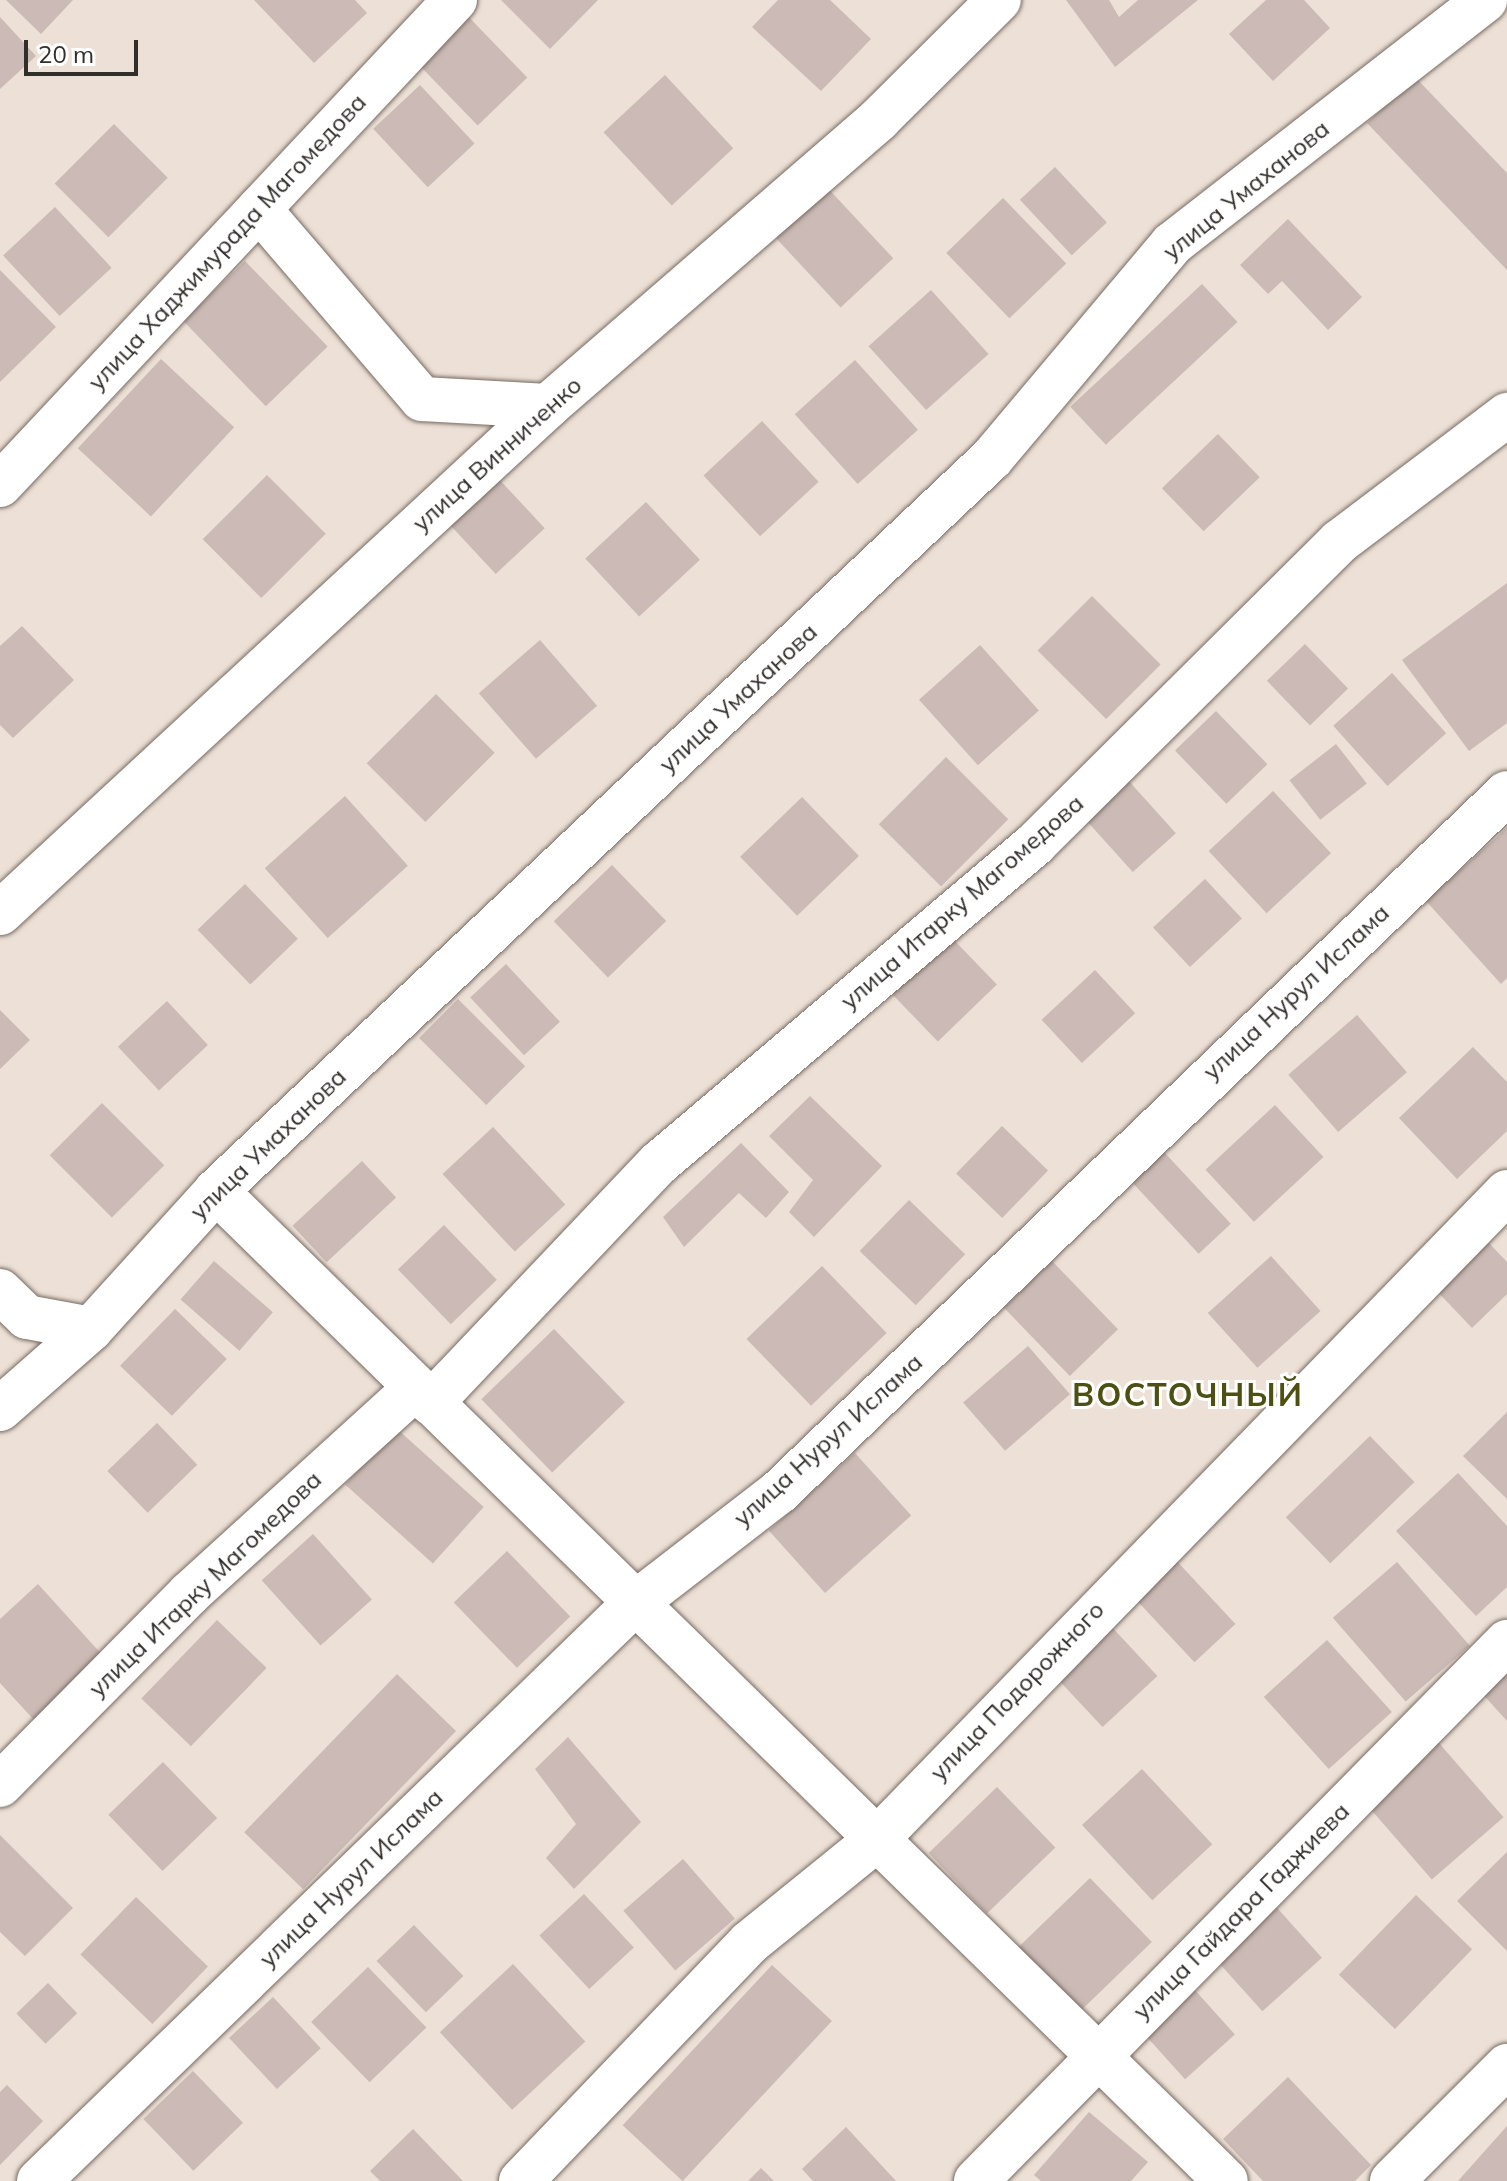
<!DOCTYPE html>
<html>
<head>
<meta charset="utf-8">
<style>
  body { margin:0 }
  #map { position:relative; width:1507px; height:2181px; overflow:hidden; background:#ede0d6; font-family:Mulish,sans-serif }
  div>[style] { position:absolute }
  .building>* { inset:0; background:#cbbab5; transform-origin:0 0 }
  .roads { filter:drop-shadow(0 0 2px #766b62) drop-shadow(0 0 2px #766b62) }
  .minor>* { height:44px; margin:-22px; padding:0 22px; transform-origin:22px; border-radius:22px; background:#fff }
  span { translate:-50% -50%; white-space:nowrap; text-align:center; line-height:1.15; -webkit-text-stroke:6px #fff; paint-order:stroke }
  .street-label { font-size:24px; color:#322e2a }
  .district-label { font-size:32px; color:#4d4f13; font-weight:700; letter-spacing:2px }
  .scale { position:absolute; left:24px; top:40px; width:114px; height:36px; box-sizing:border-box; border:4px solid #322e2a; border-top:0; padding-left:10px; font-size:24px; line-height:28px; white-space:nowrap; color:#322e2a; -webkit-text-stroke:6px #fff; paint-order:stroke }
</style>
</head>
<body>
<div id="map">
  <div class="building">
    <div style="clip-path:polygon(6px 0,73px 0,41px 34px)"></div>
    <div style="clip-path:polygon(254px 0,355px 0,367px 13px,314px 63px)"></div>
    <div style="clip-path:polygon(501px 0,598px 0,550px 49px)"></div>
    <div style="clip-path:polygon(778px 0,830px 0,871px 39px,821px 91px,752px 27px)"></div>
    <div style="clip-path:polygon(1066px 0,1109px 0,1119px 17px,1138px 0,1198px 0,1115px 67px)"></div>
    <div style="clip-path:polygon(1266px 0,1304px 0,1330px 28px,1273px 81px,1229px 34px)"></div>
    <div style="left:462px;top:10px;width:94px;height:69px;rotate:46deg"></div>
    <div style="clip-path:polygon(0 17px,36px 56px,0 89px)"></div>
    <div style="left:665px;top:75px;width:100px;height:84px;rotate:47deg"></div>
    <div style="clip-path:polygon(1415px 77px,1507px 173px,1507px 270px,1367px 123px)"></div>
    <div style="left:420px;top:85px;width:80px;height:64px;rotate:47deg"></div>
    <div style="left:114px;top:124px;width:76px;height:84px;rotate:45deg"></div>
    <div style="left:1055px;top:167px;width:76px;height:48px;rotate:47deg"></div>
    <div style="left:823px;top:183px;width:103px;height:72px;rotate:47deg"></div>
    <div style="left:1003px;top:198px;width:91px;height:79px;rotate:46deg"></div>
    <div style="left:55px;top:207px;width:83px;height:71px;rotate:47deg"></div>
    <div style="clip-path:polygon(1288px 219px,1362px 297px,1328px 330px,1282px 281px,1268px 294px,1240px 265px)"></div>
    <div style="left:245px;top:261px;width:119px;height:86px;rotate:46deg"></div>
    <div style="clip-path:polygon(0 270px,56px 327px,0 382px)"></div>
    <div style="left:1202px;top:284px;width:52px;height:180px;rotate:47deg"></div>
    <div style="left:931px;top:290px;width:86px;height:84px;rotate:48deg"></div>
    <div style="left:161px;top:359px;width:100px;height:122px;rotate:43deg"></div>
    <div style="left:855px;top:360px;width:94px;height:81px;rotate:48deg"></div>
    <div style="left:762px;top:421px;width:83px;height:80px;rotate:47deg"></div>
    <div style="left:1218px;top:434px;width:60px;height:78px;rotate:46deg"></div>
    <div style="left:267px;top:475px;width:83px;height:91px;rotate:45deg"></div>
    <div style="left:497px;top:477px;width:70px;height:67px;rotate:47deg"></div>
    <div style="left:646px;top:502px;width:79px;height:83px;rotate:47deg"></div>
    <div style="clip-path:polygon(1507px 583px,1507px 723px,1469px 751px,1402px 660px)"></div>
    <div style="left:1092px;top:596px;width:97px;height:77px;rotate:45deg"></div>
    <div style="clip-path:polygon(22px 626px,74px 680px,13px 738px,0 725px,0 646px)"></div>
    <div style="left:540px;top:640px;width:87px;height:81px;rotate:49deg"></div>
    <div style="left:1305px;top:644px;width:62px;height:53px;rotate:46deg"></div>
    <div style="left:980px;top:645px;width:88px;height:82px;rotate:48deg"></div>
    <div style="left:1392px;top:673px;width:81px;height:79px;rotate:48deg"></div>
    <div style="left:436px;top:694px;width:83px;height:98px;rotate:45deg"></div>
    <div style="left:1216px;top:711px;width:74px;height:57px;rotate:46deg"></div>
    <div style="left:1336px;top:744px;width:50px;height:59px;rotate:52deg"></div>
    <div style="left:946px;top:757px;width:88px;height:95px;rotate:45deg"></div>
    <div style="left:1127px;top:779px;width:73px;height:58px;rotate:48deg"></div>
    <div style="left:1273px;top:791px;width:85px;height:88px;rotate:47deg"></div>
    <div style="left:345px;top:796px;width:94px;height:108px;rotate:48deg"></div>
    <div style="left:802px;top:797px;width:82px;height:86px;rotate:46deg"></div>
    <div style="clip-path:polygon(1507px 828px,1507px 978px,1501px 984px,1426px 901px)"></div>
    <div style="left:612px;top:865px;width:78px;height:81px;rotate:46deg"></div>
    <div style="left:1205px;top:879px;width:54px;height:71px;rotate:47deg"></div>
    <div style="left:245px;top:884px;width:76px;height:66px;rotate:46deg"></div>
    <div style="left:951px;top:937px;width:66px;height:82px;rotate:46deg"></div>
    <div style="left:506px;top:964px;width:79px;height:49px;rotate:47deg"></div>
    <div style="left:1095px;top:970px;width:59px;height:73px;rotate:47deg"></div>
    <div style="left:458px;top:999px;width:95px;height:55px;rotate:45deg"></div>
    <div style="left:167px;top:1001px;width:60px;height:67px;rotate:47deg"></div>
    <div style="clip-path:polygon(0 1010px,30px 1040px,0 1069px)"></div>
    <div style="left:1357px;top:1015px;width:76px;height:91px;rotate:49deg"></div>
    <div style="clip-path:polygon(1473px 1047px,1507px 1082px,1507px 1131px,1457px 1179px,1399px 1118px)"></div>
    <div style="clip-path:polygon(810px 1096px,882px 1166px,814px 1237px,789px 1212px,813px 1180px,769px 1136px)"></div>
    <div style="left:102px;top:1103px;width:88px;height:74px;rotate:45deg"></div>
    <div style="left:1275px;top:1105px;width:71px;height:95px;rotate:47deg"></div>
    <div style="left:1002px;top:1126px;width:64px;height:66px;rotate:44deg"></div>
    <div style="left:493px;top:1127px;width:106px;height:69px;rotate:47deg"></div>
    <div style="clip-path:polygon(741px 1143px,789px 1192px,766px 1218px,739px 1193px,684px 1247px,663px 1217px)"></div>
    <div style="left:1164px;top:1152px;width:98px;height:44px;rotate:47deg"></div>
    <div style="left:362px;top:1161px;width:50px;height:95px;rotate:47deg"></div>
    <div style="left:909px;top:1200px;width:78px;height:71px;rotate:44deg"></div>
    <div style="left:444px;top:1225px;width:76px;height:64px;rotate:46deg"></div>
    <div style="clip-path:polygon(1486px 1240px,1507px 1262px,1507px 1294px,1472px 1328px,1435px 1289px)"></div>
    <div style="left:1271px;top:1256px;width:74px;height:85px;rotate:48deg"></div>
    <div style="left:214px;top:1261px;width:78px;height:51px;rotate:41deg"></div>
    <div style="left:1052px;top:1261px;width:95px;height:67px;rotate:46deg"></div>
    <div style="left:822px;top:1266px;width:93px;height:105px;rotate:46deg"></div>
    <div style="left:175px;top:1309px;width:72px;height:79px;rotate:44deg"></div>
    <div style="left:554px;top:1329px;width:102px;height:101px;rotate:46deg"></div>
    <div style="left:1028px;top:1346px;width:64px;height:86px;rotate:49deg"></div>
    <div style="clip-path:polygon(1507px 1412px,1507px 1499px,1463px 1456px)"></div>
    <div style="left:157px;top:1423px;width:58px;height:69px;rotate:46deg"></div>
    <div style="left:396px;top:1428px;width:118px;height:76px;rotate:42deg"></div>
    <div style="left:1370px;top:1436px;width:64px;height:117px;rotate:46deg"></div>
    <div style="left:855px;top:1453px;width:84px;height:116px;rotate:48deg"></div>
    <div style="clip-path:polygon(1458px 1473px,1507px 1526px,1507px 1587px,1476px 1616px,1396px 1531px)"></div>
    <div style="left:313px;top:1534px;width:88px;height:69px;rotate:48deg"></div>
    <div style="left:507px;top:1551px;width:91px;height:74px;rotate:46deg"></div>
    <div style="left:1172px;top:1556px;width:93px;height:56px;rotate:47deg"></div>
    <div style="left:1397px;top:1562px;width:111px;height:85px;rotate:49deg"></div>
    <div style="clip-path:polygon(38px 1584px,105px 1658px,35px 1721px,0 1683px,0 1619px)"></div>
    <div style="left:217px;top:1620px;width:69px;height:109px;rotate:44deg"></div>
    <div style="left:1109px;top:1624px;width:71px;height:75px;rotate:47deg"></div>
    <div style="left:1327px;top:1640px;width:97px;height:85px;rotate:48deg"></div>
    <div style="clip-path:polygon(1507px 1663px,1507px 1721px,1478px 1689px)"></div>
    <div style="left:397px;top:1674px;width:82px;height:220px;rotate:44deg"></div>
    <div style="left:1432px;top:1735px;width:109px;height:95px;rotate:49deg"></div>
    <div style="clip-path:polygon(568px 1737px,641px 1822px,574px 1889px,546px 1858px,576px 1824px,535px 1769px)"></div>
    <div style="left:163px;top:1762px;width:78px;height:76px;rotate:46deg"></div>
    <div style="left:1142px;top:1769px;width:103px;height:82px;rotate:47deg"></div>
    <div style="left:997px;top:1787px;width:84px;height:95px;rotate:46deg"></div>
    <div style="clip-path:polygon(0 1835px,73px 1908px,25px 1956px,0 1932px)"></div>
    <div style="clip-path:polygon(1507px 1852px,1507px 1951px,1457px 1901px)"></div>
    <div style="left:683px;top:1859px;width:79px;height:79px;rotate:49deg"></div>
    <div style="left:1090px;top:1878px;width:89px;height:100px;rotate:46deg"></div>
    <div style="left:584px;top:1894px;width:73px;height:61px;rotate:47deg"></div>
    <div style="left:1416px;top:1895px;width:78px;height:111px;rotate:44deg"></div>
    <div style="left:136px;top:1897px;width:100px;height:80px;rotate:44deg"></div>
    <div style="left:1269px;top:1899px;width:79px;height:80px;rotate:48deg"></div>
    <div style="left:414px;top:1925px;width:71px;height:52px;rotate:46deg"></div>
    <div style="left:513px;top:1964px;width:106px;height:100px;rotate:47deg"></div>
    <div style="left:772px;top:1965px;width:82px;height:219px;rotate:43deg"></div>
    <div style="left:368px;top:1967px;width:84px;height:79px;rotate:46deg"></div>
    <div style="left:1184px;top:1978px;width:76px;height:67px;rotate:48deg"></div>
    <div style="left:48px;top:1983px;width:42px;height:44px;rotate:46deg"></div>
    <div style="left:273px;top:1997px;width:70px;height:60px;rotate:47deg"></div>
    <div style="left:193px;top:2071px;width:72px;height:69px;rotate:46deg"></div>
    <div style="clip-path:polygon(1288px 2077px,1371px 2165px,1355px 2181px,1263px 2181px,1223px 2139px)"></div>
    <div style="clip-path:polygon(7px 2085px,43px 2121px,0 2165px,0 2092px)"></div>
    <div style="clip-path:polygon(1089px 2112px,1148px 2162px,1131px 2181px,1041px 2181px,1034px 2175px)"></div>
    <div style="clip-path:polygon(1507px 2126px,1507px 2181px,1458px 2181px)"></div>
    <div style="clip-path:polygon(846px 2127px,896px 2181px,813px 2181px,802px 2169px)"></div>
    <div style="clip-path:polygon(413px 2129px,463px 2181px,380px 2181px,370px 2171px)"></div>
    <div style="clip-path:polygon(761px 2168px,774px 2181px,748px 2181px)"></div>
  </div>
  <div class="roads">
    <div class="minor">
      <div style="left:259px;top:209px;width:250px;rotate:49.4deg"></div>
      <div style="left:422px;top:399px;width:126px;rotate:3.2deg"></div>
      <div style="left:0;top:485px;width:665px;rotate:-46.83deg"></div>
      <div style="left:0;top:913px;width:747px;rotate:-42.77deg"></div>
      <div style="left:548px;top:406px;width:438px;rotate:-40.9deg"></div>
      <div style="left:879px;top:119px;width:169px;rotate:-44.8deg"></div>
      <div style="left:216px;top:1191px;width:1414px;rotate:44.43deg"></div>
      <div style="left:0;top:1291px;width:37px;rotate:44deg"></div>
      <div style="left:27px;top:1317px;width:65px;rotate:10.6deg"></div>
      <div style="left:431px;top:1403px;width:331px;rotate:-46.5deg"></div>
      <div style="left:659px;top:1163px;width:494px;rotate:-40.3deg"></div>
      <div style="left:1036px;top:843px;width:427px;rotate:-44.8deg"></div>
      <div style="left:1339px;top:542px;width:211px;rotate:-37.1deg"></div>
      <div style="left:0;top:1409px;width:121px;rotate:-41.3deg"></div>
      <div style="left:91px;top:1329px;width:186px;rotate:-47.8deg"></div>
      <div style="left:216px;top:1191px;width:1066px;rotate:-43.37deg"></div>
      <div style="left:991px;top:459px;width:281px;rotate:-49.9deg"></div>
      <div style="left:1172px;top:244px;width:397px;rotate:-37.9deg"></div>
      <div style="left:0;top:1785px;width:269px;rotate:-45.3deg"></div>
      <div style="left:189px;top:1594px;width:306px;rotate:-42.3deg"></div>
      <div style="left:39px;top:2181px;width:829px;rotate:-44.12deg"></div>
      <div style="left:634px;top:1604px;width:183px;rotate:-37.7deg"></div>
      <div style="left:779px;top:1492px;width:1009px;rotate:-43.84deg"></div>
      <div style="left:521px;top:2181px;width:330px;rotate:-46.2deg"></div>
      <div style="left:749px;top:1943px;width:162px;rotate:-39deg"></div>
      <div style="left:875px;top:1841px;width:906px;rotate:-45.76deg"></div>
      <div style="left:976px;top:2181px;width:757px;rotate:-45.43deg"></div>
      <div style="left:1392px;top:2181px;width:163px;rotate:-45deg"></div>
    </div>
  </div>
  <div class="street-label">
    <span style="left:1246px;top:190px;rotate:-39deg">улица Умаханова</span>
    <span style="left:227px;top:242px;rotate:-47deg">улица Хаджимурада Магомедова</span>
    <span style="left:497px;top:454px;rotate:-42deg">улица Винниченко</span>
    <span style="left:738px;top:698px;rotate:-43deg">улица Умаханова</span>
    <span style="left:962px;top:902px;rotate:-41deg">улица Итарку Магомедова</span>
    <span style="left:1296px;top:992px;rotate:-43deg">улица Нурул Ислама</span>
    <span style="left:268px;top:1144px;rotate:-44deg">улица Умаханова</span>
    <span style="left:828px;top:1440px;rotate:-42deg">улица Нурул Ислама</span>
    <span style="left:205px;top:1584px;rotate:-44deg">улица Итарку Магомедова</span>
    <span style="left:1017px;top:1691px;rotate:-46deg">улица Подорожного</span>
    <span style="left:351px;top:1878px;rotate:-44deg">улица Нурул Ислама</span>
    <span style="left:1241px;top:1911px;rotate:-45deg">улица Гайдара Гаджиева</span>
  </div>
  <div class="district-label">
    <span style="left:1188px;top:1394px">ВОСТОЧНЫЙ</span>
  </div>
  <div class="scale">20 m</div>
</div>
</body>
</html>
